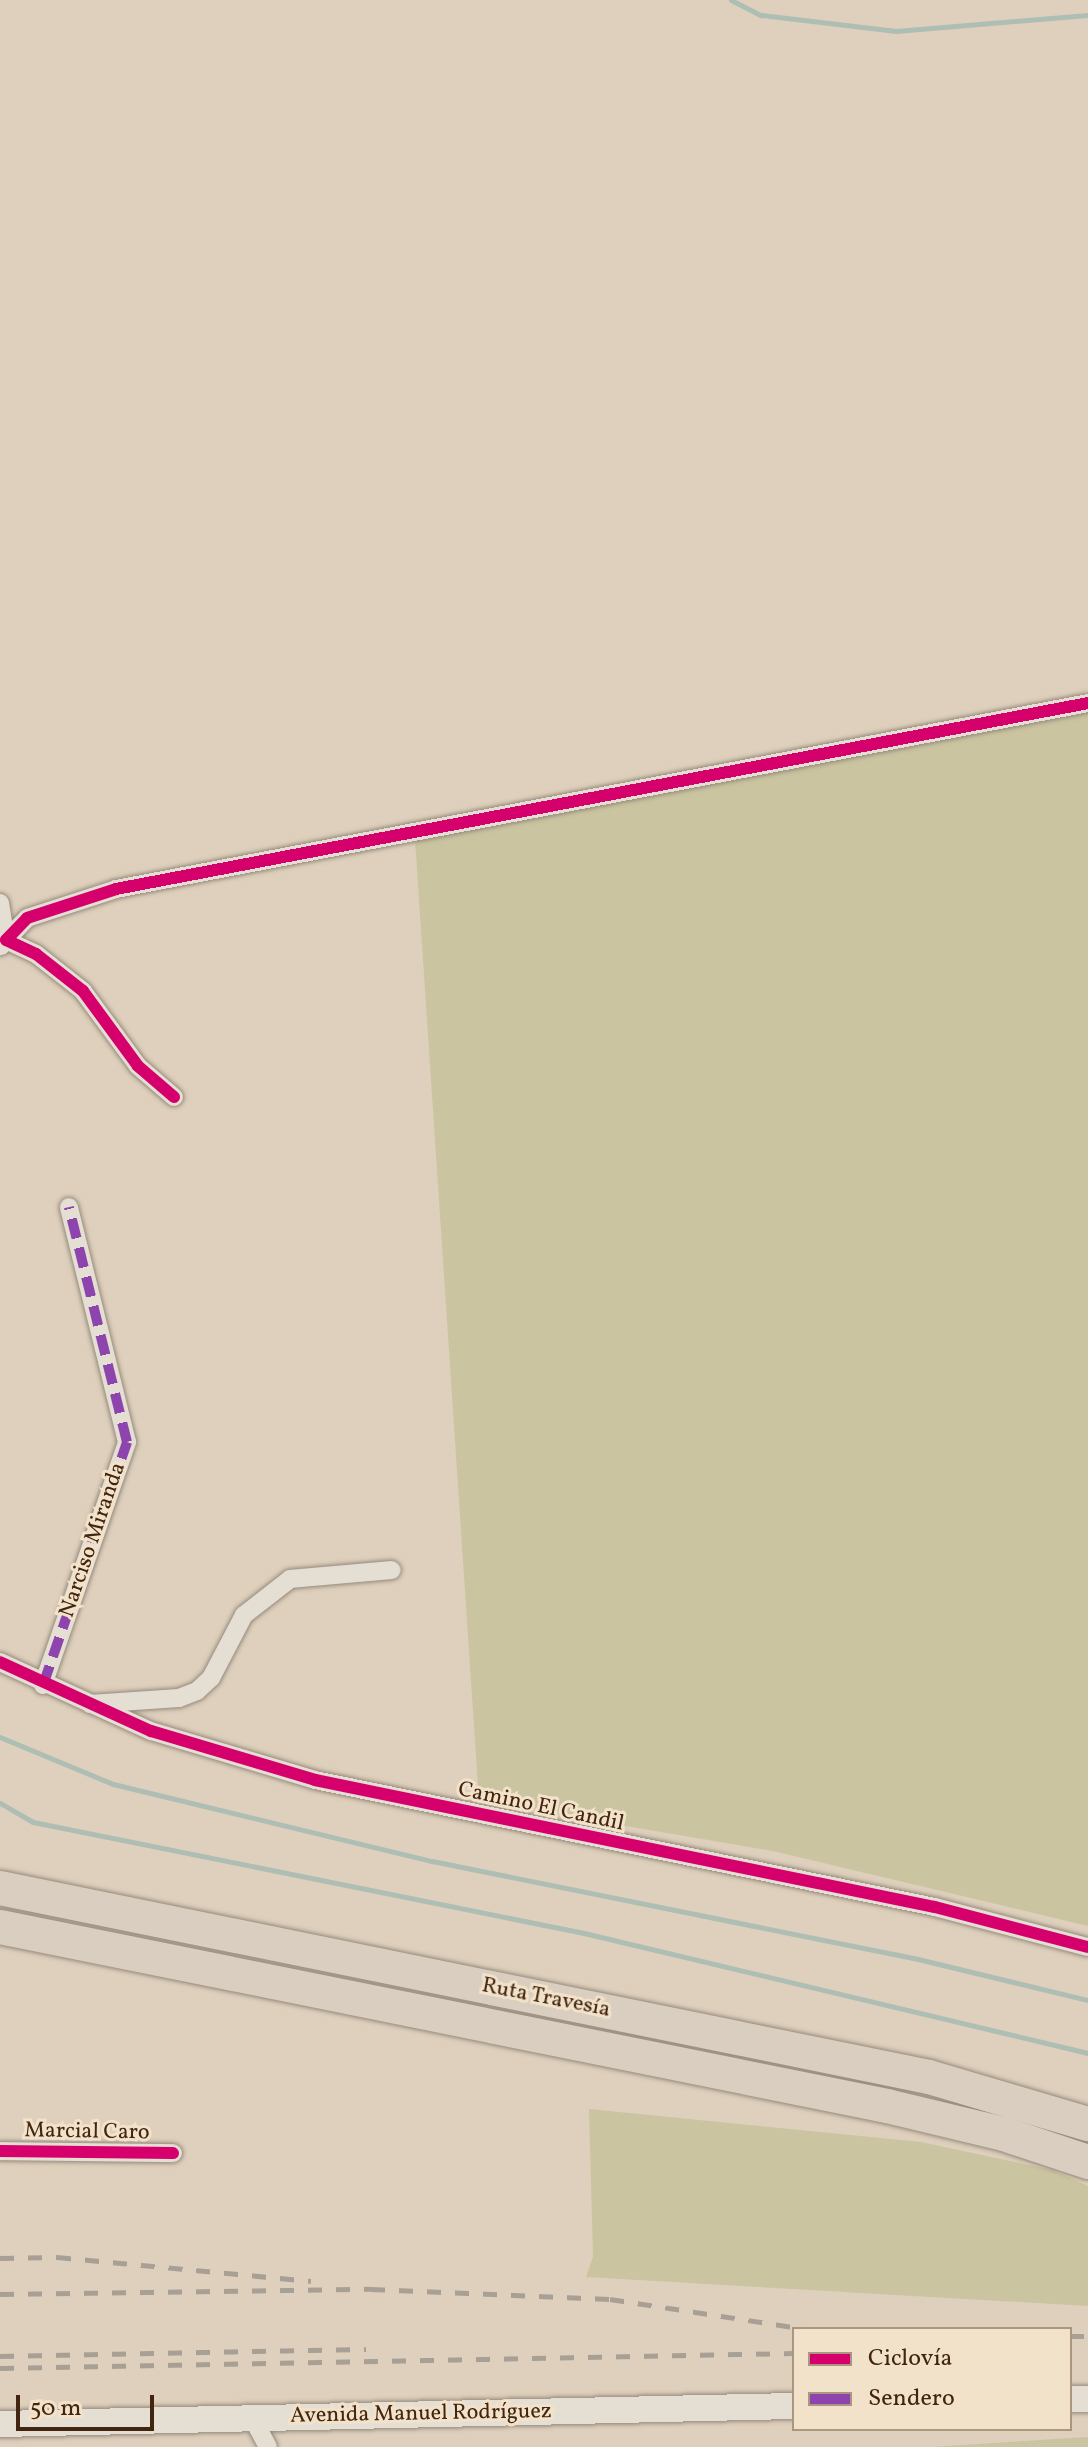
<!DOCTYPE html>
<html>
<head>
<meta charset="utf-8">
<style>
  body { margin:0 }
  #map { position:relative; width:1088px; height:2447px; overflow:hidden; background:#ded0bc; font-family:Vollkorn,serif }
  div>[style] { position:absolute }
  .green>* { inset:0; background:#cac4a0 }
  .stream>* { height:5px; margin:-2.5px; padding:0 2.5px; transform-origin:2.5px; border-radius:2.5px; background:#aebeb4 }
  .roads { filter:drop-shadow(0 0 2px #968a7d) drop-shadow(0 0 2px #968a7d) }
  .street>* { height:18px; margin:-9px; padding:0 9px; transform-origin:9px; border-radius:9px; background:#e5ded3 }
  .secondary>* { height:26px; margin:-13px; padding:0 13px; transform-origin:13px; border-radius:13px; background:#e5ded3 }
  .highway>* { height:34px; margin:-17px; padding:0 17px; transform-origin:17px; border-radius:17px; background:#d9cebf }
  .rail>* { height:5px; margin-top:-2.5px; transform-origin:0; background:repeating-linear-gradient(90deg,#a89f95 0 14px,transparent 0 28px) }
  .quiet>* { height:10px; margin-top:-5px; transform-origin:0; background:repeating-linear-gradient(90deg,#8e44ad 0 20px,transparent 0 30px) }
  .cycleway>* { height:12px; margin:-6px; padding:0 6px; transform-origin:6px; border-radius:6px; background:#d6006c }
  span { translate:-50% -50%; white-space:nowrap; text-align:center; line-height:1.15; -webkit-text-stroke:6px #f3e2ca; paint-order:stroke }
  .street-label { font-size:22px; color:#412510 }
  .legend { position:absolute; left:792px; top:2327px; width:280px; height:104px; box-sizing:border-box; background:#f3e2ca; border:2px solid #ac9680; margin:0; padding:10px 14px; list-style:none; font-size:24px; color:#412510 }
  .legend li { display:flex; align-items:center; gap:16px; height:40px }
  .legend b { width:40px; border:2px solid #ac9680 }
  .scale { position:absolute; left:16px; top:2395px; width:138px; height:36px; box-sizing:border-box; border:4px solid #412510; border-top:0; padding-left:10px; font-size:24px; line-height:28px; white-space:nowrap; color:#412510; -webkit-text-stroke:6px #f3e2ca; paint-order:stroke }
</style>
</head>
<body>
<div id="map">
  <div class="green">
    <div style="clip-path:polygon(1088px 710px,1088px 1926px,773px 1851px,479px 1801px,415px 839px)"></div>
    <div style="clip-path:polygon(589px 2109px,921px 2142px,1052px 2170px,1088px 2186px,1088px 2306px,586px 2277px,593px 2257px)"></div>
    <div style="clip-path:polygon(1088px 2437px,1088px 2447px,931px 2447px)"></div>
  </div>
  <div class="stream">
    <div style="left:731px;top:0;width:34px;rotate:27deg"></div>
    <div style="left:761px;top:15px;width:136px;rotate:6.8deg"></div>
    <div style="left:896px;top:31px;width:193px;rotate:-4.8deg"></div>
    <div style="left:0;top:1737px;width:122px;rotate:22.6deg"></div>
    <div style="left:113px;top:1784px;width:328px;rotate:13.6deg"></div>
    <div style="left:432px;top:1861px;width:496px;rotate:11.4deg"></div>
    <div style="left:918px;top:1959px;width:175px;rotate:13.6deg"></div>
    <div style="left:0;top:1803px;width:38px;rotate:30deg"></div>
    <div style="left:33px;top:1822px;width:562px;rotate:11.39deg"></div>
    <div style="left:584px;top:1933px;width:518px;rotate:13.39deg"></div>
  </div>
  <div class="roads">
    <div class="street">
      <div style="left:0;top:903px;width:37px;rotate:81deg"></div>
      <div style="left:6px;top:940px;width:8px;rotate:130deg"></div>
      <div style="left:174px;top:1097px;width:48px;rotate:-139.3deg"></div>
      <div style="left:138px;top:1066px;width:93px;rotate:-126.3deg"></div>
      <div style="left:83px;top:991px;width:60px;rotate:-141.8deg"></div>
      <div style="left:36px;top:954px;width:33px;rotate:-155deg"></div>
      <div style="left:6px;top:940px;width:30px;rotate:-46deg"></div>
      <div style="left:27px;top:918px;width:94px;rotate:-18deg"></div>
      <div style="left:116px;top:889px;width:990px;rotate:-10.83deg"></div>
      <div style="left:0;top:1662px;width:166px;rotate:24.6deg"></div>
      <div style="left:151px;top:1731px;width:171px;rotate:16.6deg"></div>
      <div style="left:315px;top:1780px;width:633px;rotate:11.58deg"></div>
      <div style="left:935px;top:1907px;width:158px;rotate:14.7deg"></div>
      <div style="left:43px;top:1685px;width:257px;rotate:-70.9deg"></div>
      <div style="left:127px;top:1442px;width:242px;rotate:-103.9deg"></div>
      <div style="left:90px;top:1704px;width:89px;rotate:-3.9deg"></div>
      <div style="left:179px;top:1698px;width:19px;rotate:-21deg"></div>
      <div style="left:197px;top:1691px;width:19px;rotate:-43deg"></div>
      <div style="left:211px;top:1678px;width:71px;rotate:-62.4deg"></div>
      <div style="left:244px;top:1615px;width:58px;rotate:-38deg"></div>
      <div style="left:290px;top:1579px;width:102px;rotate:-5deg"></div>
      <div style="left:0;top:2151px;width:173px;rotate:0.7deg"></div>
      <div style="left:252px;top:2417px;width:34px;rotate:62deg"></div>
    </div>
    <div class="secondary">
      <div style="left:1070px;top:2399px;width:18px"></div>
      <div style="left:0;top:2424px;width:794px;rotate:-1.3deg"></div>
    </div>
    <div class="highway">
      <div style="left:0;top:1888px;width:948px;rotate:11.5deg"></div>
      <div style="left:929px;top:2077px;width:166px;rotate:16.5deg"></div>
      <div style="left:0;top:1927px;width:905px;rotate:11.41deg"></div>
      <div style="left:887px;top:2106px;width:120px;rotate:13.5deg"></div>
      <div style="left:1004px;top:2134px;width:89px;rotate:18.4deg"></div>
    </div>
  </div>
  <div class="rail">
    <div style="left:0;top:2258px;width:57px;rotate:-1deg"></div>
    <div style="left:57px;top:2257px;width:255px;rotate:5.4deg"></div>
    <div style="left:0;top:2294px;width:371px;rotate:-0.8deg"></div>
    <div style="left:371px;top:2289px;width:239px;rotate:2.4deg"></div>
    <div style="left:610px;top:2299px;width:198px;rotate:8.7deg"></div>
    <div style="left:1070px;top:2336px;width:18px"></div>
    <div style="left:0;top:2356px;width:366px;rotate:-1.1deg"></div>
    <div style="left:0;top:2368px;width:794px;rotate:-1.08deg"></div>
  </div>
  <div class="quiet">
    <div style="left:43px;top:1685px;width:257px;rotate:-70.9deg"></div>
    <div style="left:127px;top:1442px;width:242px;rotate:-103.9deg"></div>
  </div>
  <div class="cycleway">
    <div style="left:174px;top:1097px;width:48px;rotate:-139.3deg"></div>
    <div style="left:138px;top:1066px;width:93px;rotate:-126.3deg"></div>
    <div style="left:83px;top:991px;width:60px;rotate:-141.8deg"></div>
    <div style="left:36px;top:954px;width:33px;rotate:-155deg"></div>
    <div style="left:6px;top:940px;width:30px;rotate:-46deg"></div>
    <div style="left:27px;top:918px;width:94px;rotate:-18deg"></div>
    <div style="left:116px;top:889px;width:990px;rotate:-10.83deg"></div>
    <div style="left:0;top:1662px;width:166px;rotate:24.6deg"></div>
    <div style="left:151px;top:1731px;width:171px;rotate:16.6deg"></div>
    <div style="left:315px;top:1780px;width:633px;rotate:11.58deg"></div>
    <div style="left:935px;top:1907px;width:158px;rotate:14.7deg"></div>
    <div style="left:0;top:2151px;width:173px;rotate:0.7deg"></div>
  </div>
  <div class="street-label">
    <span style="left:93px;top:1540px;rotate:-71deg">Narciso Miranda</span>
    <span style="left:541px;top:1807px;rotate:12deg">Camino El Candil</span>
    <span style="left:546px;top:1998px;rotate:11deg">Ruta Travesía</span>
    <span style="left:87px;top:2132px;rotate:1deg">Marcial Caro</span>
    <span style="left:421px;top:2414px;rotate:-1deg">Avenida Manuel Rodríguez</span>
  </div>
  <ul class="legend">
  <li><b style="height:10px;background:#d6006c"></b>Ciclovía</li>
  <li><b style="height:10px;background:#8e44ad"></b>Sendero</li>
  </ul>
  <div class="scale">50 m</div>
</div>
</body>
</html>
